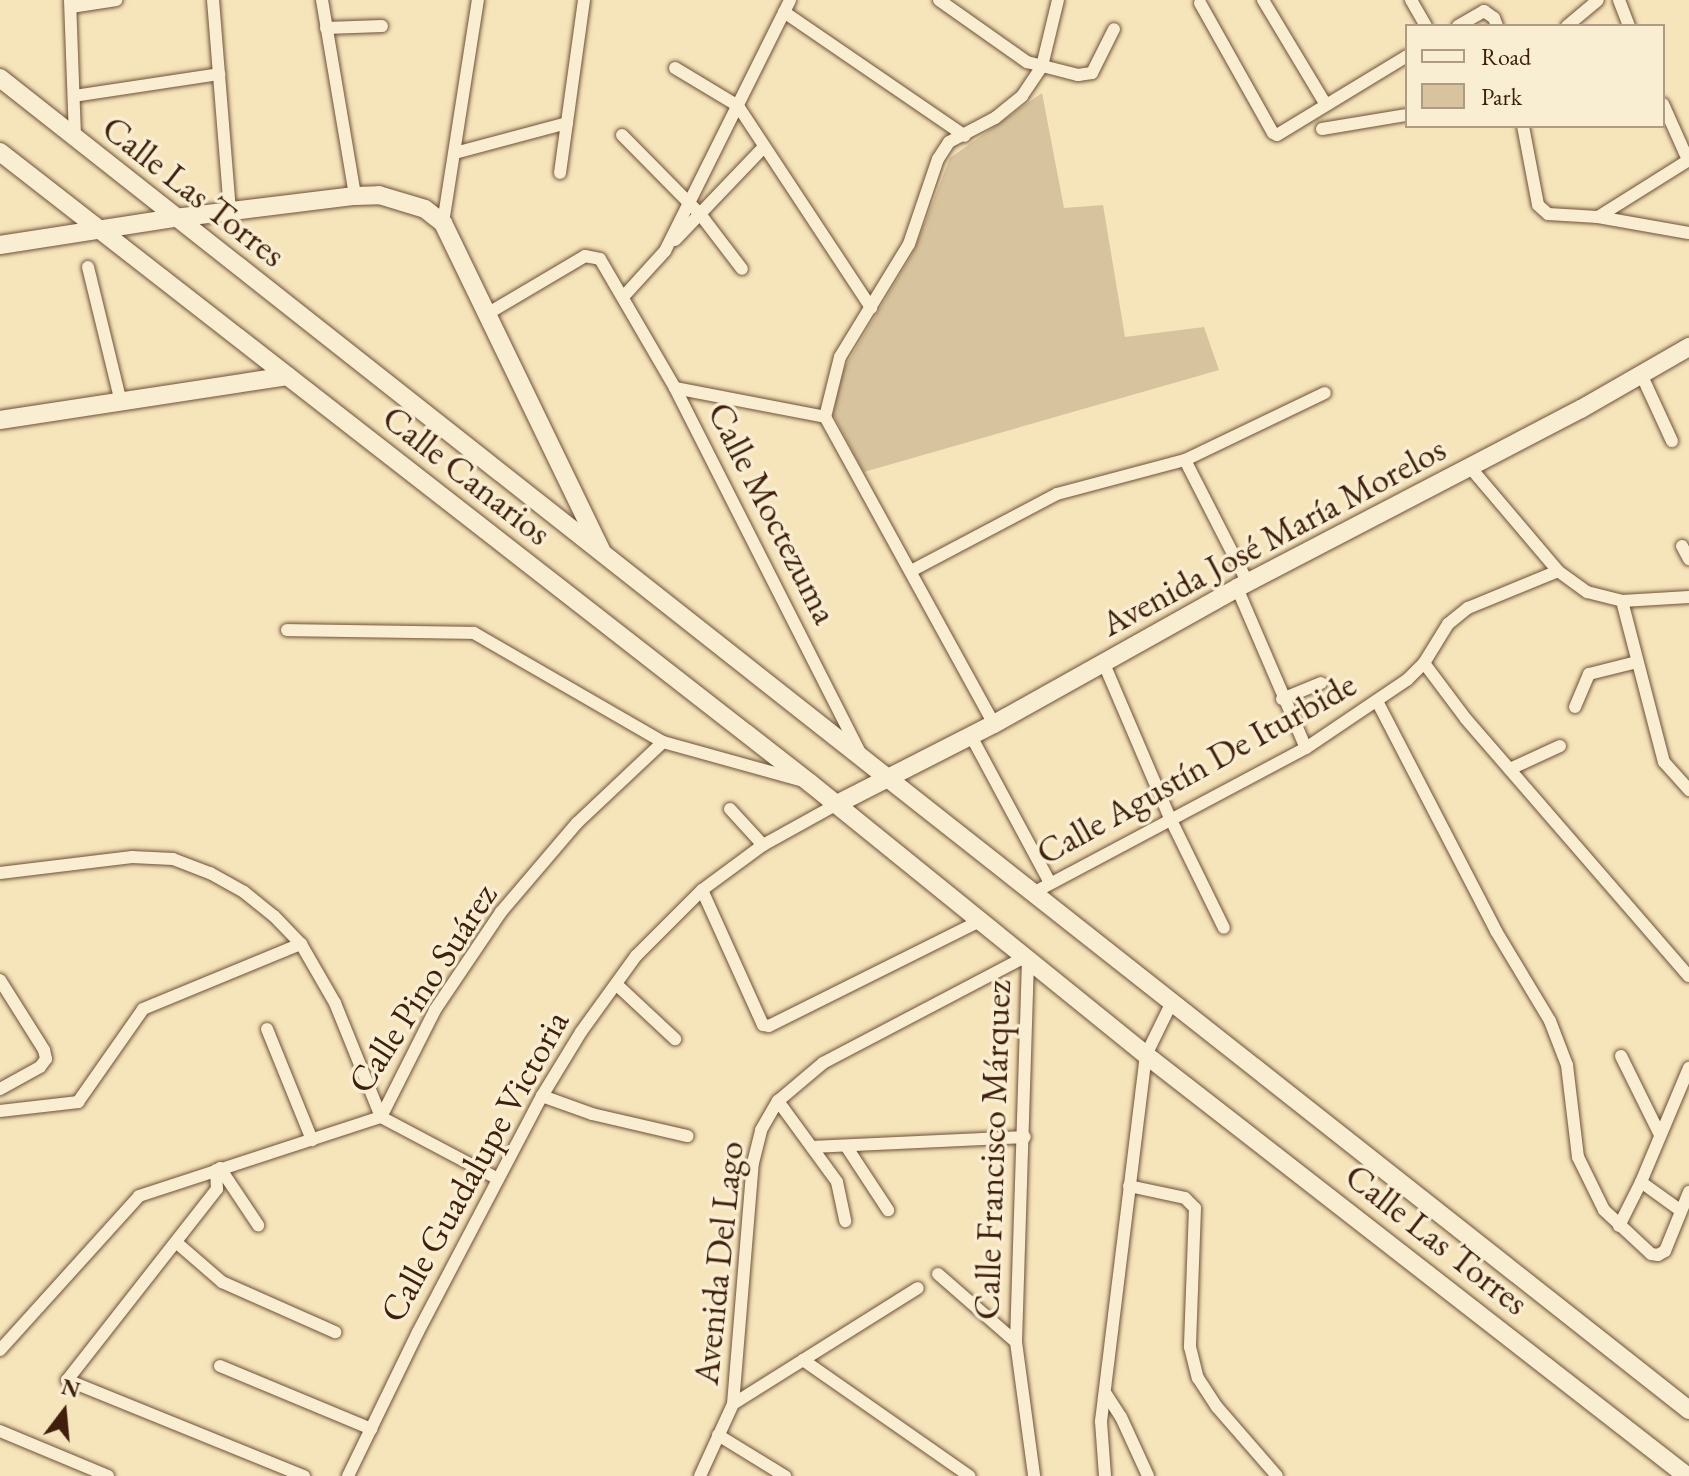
<!DOCTYPE html>
<html>
<head>
<meta charset="utf-8">
<style>
  body { margin:0 }
  #map { position:relative; width:1689px; height:1476px; overflow:hidden; background:#f6e4ba; font-family:"EB Garamond",serif }
  div>[style] { position:absolute }
  .green>* { inset:0; background:#d7c39d }
  .roads { filter:drop-shadow(0 0 2px #6e5138) drop-shadow(0 0 2px #6e5138) }
  .street>* { height:12px; margin:-6px; padding:0 6px; transform-origin:6px; border-radius:6px; background:#f9edd2 }
  .secondary>* { height:18px; margin:-9px; padding:0 9px; transform-origin:9px; border-radius:9px; background:#f9edd2 }
  span { translate:-50% -50%; white-space:nowrap; text-align:center; line-height:1.15; -webkit-text-stroke:7px #f9edd2; paint-order:stroke }
  .street-label { font-size:36px; color:#40200d }
  .legend { position:absolute; left:1405px; top:24px; width:260px; height:104px; box-sizing:border-box; background:#f9edd2; border:2px solid #af9b83; margin:0; padding:10px 14px; list-style:none; font-size:24px; color:#40200d }
  .legend li { display:flex; align-items:center; gap:16px; height:40px }
  .legend b { width:40px; border:2px solid #af9b83 }
  .north { position:absolute; left:24px; top:1372px; width:80px; height:80px; -webkit-text-stroke:6px #f9edd2; paint-order:stroke; rotate:16deg; font-size:22px; font-weight:700; line-height:32px; text-align:center; color:#40200d }
  .north::after { content:''; display:block; margin:auto; width:28px; height:36px; background:#40200d; clip-path:polygon(50% 0,100% 100%,50% 72%,0 100%) }
</style>
</head>
<body>
<div id="map">
  <div class="green">
    <div style="clip-path:polygon(1042px 93px,1064px 208px,1103px 205px,1125px 337px,1204px 327px,1219px 370px,864px 472px,833px 414px,843px 370px,913px 253px,950px 158px)"></div>
  </div>
  <div class="roads">
    <div class="street">
      <div style="left:70px;top:0;width:138px;rotate:87.9deg"></div>
      <div style="left:213px;top:0;width:212px;rotate:85.4deg"></div>
      <div style="left:322px;top:0;width:199px;rotate:80.4deg"></div>
      <div style="left:939px;top:0;width:108px;rotate:35.2deg"></div>
      <div style="left:1027px;top:62px;width:53px;rotate:14.3deg"></div>
      <div style="left:1078px;top:75px;width:14px;rotate:-8deg"></div>
      <div style="left:1092px;top:73px;width:49px;rotate:-63.4deg"></div>
      <div style="left:1263px;top:0;width:122px;rotate:59deg"></div>
      <div style="left:1411px;top:0;width:30px;rotate:60deg"></div>
      <div style="left:1619px;top:0;width:28px;rotate:69deg"></div>
      <div style="left:1200px;top:3px;width:149px;rotate:60.7deg"></div>
      <div style="left:1273px;top:133px;width:4px;rotate:27deg"></div>
      <div style="left:1277px;top:135px;width:152px;rotate:-31.3deg"></div>
      <div style="left:71px;top:7px;width:46px;rotate:-8.8deg"></div>
      <div style="left:784px;top:12px;width:219px;rotate:34.4deg"></div>
      <div style="left:1458px;top:26px;width:30px;rotate:-30deg"></div>
      <div style="left:1484px;top:11px;width:12px;rotate:35deg"></div>
      <div style="left:1494px;top:18px;width:9px;rotate:69deg"></div>
      <div style="left:1567px;top:26px;width:40px;rotate:-40deg"></div>
      <div style="left:326px;top:28px;width:56px;rotate:-2deg"></div>
      <div style="left:675px;top:68px;width:74px;rotate:31.1deg"></div>
      <div style="left:738px;top:106px;width:242px;rotate:56.6deg"></div>
      <div style="left:74px;top:96px;width:147px;rotate:-8.6deg"></div>
      <div style="left:1663px;top:104px;width:61px;rotate:65.9deg"></div>
      <div style="left:1523px;top:126px;width:80px;rotate:79.2deg"></div>
      <div style="left:1538px;top:205px;width:13px;rotate:42deg"></div>
      <div style="left:1548px;top:214px;width:50px;rotate:3.4deg"></div>
      <div style="left:1598px;top:217px;width:92px;rotate:10deg"></div>
      <div style="left:1322px;top:129px;width:86px;rotate:-9.4deg"></div>
      <div style="left:622px;top:135px;width:111px;rotate:45.4deg"></div>
      <div style="left:700px;top:214px;width:69px;rotate:52.6deg"></div>
      <div style="left:455px;top:153px;width:116px;rotate:-15deg"></div>
      <div style="left:560px;top:173px;width:175px;rotate:-82.1deg"></div>
      <div style="left:1598px;top:217px;width:107px;rotate:-32.1deg"></div>
      <div style="left:443px;top:223px;width:226px;rotate:-81.1deg"></div>
      <div style="left:675px;top:240px;width:129px;rotate:-46.3deg"></div>
      <div style="left:88px;top:267px;width:139px;rotate:76.3deg"></div>
      <div style="left:624px;top:296px;width:61px;rotate:-47.7deg"></div>
      <div style="left:665px;top:251px;width:280px;rotate:-63.5deg"></div>
      <div style="left:487px;top:314px;width:114px;rotate:-30.6deg"></div>
      <div style="left:585px;top:256px;width:15px;rotate:11deg"></div>
      <div style="left:600px;top:259px;width:149px;rotate:59.8deg"></div>
      <div style="left:675px;top:388px;width:409px;rotate:63.1deg"></div>
      <div style="left:1641px;top:374px;width:74px;rotate:65.2deg"></div>
      <div style="left:675px;top:388px;width:153px;rotate:10.9deg"></div>
      <div style="left:1185px;top:460px;width:138px;rotate:62.9deg"></div>
      <div style="left:1469px;top:466px;width:138px;rotate:49.7deg"></div>
      <div style="left:1558px;top:571px;width:36px;rotate:36deg"></div>
      <div style="left:1587px;top:592px;width:36px;rotate:14deg"></div>
      <div style="left:1622px;top:601px;width:67px;rotate:-3.4deg"></div>
      <div style="left:1682px;top:546px;width:15px;rotate:62deg"></div>
      <div style="left:911px;top:571px;width:165px;rotate:-27.8deg"></div>
      <div style="left:1057px;top:494px;width:132px;rotate:-14.9deg"></div>
      <div style="left:1185px;top:460px;width:155px;rotate:-25.6deg"></div>
      <div style="left:1237px;top:588px;width:174px;rotate:66.7deg"></div>
      <div style="left:1622px;top:601px;width:166px;rotate:75.4deg"></div>
      <div style="left:1664px;top:762px;width:38px;rotate:48deg"></div>
      <div style="left:287px;top:630px;width:187px;rotate:0.9deg"></div>
      <div style="left:474px;top:633px;width:218px;rotate:30deg"></div>
      <div style="left:1424px;top:663px;width:70px;rotate:53.1deg"></div>
      <div style="left:1466px;top:719px;width:340px;rotate:49.1deg"></div>
      <div style="left:1104px;top:664px;width:170px;rotate:66.8deg"></div>
      <div style="left:1171px;top:820px;width:120px;rotate:63.9deg"></div>
      <div style="left:1282px;top:699px;width:42px;rotate:-22.3deg"></div>
      <div style="left:1378px;top:703px;width:257px;rotate:62.6deg"></div>
      <div style="left:1496px;top:931px;width:105px;rotate:59deg"></div>
      <div style="left:1550px;top:1021px;width:47px;rotate:68.9deg"></div>
      <div style="left:1567px;top:1065px;width:93px;rotate:83.2deg"></div>
      <div style="left:1578px;top:1157px;width:59px;rotate:63.9deg"></div>
      <div style="left:1604px;top:1210px;width:64px;rotate:43.1deg"></div>
      <div style="left:1651px;top:1254px;width:7px;rotate:8deg"></div>
      <div style="left:1658px;top:1255px;width:8px;rotate:-30deg"></div>
      <div style="left:1665px;top:1251px;width:64px;rotate:-67.9deg"></div>
      <div style="left:1575px;top:707px;width:36px;rotate:-67deg"></div>
      <div style="left:1589px;top:674px;width:49px;rotate:-14deg"></div>
      <div style="left:994px;top:724px;width:350px;rotate:-118.8deg"></div>
      <div style="left:825px;top:417px;width:62px;rotate:-76deg"></div>
      <div style="left:840px;top:357px;width:132px;rotate:-58.6deg"></div>
      <div style="left:909px;top:244px;width:90px;rotate:-71.2deg"></div>
      <div style="left:938px;top:159px;width:20px;rotate:-57deg"></div>
      <div style="left:949px;top:142px;width:52px;rotate:-27.6deg"></div>
      <div style="left:995px;top:118px;width:35px;rotate:-39deg"></div>
      <div style="left:1022px;top:96px;width:36px;rotate:-56deg"></div>
      <div style="left:1042px;top:66px;width:68px;rotate:-76.4deg"></div>
      <div style="left:971px;top:736px;width:167px;rotate:61.7deg"></div>
      <div style="left:1510px;top:769px;width:55px;rotate:-24.7deg"></div>
      <div style="left:730px;top:809px;width:49px;rotate:47.5deg"></div>
      <div style="left:0;top:873px;width:133px;rotate:-6.9deg"></div>
      <div style="left:132px;top:857px;width:41px;rotate:2.8deg"></div>
      <div style="left:173px;top:859px;width:40px;rotate:21deg"></div>
      <div style="left:210px;top:873px;width:39px;rotate:29deg"></div>
      <div style="left:244px;top:892px;width:38px;rotate:39deg"></div>
      <div style="left:274px;top:916px;width:39px;rotate:46deg"></div>
      <div style="left:301px;top:944px;width:68px;rotate:60deg"></div>
      <div style="left:335px;top:1003px;width:123px;rotate:68deg"></div>
      <div style="left:381px;top:1117px;width:132px;rotate:27.9deg"></div>
      <div style="left:702px;top:890px;width:148px;rotate:65.7deg"></div>
      <div style="left:763px;top:1025px;width:6px;rotate:9deg"></div>
      <div style="left:769px;top:1026px;width:236px;rotate:-26.5deg"></div>
      <div style="left:1033px;top:893px;width:309px;rotate:-28deg"></div>
      <div style="left:1306px;top:748px;width:122px;rotate:-34deg"></div>
      <div style="left:1407px;top:680px;width:24px;rotate:-45deg"></div>
      <div style="left:1424px;top:663px;width:46px;rotate:-58.4deg"></div>
      <div style="left:1448px;top:624px;width:26px;rotate:-39deg"></div>
      <div style="left:1468px;top:608px;width:97px;rotate:-22.3deg"></div>
      <div style="left:1028px;top:960px;width:382px;rotate:91.8deg"></div>
      <div style="left:1016px;top:1342px;width:135px;rotate:82.3deg"></div>
      <div style="left:0;top:980px;width:83px;rotate:57.8deg"></div>
      <div style="left:44px;top:1050px;width:9px;rotate:77deg"></div>
      <div style="left:46px;top:1059px;width:10px;rotate:127deg"></div>
      <div style="left:40px;top:1067px;width:46px;rotate:151.2deg"></div>
      <div style="left:616px;top:984px;width:81px;rotate:43deg"></div>
      <div style="left:267px;top:1029px;width:120px;rotate:67.9deg"></div>
      <div style="left:1621px;top:1056px;width:88px;rotate:63.7deg"></div>
      <div style="left:542px;top:1096px;width:53px;rotate:19.8deg"></div>
      <div style="left:592px;top:1114px;width:98px;rotate:13deg"></div>
      <div style="left:778px;top:1101px;width:100px;rotate:53.9deg"></div>
      <div style="left:837px;top:1182px;width:40px;rotate:78deg"></div>
      <div style="left:0;top:1111px;width:79px;rotate:-6.6deg"></div>
      <div style="left:78px;top:1102px;width:113px;rotate:-55deg"></div>
      <div style="left:143px;top:1009px;width:171px;rotate:-22.4deg"></div>
      <div style="left:846px;top:1146px;width:77px;rotate:56.7deg"></div>
      <div style="left:812px;top:1147px;width:213px;rotate:-2.7deg"></div>
      <div style="left:220px;top:1168px;width:69px;rotate:56.3deg"></div>
      <div style="left:216px;top:1170px;width:19px;rotate:87deg"></div>
      <div style="left:217px;top:1189px;width:243px;rotate:128.1deg"></div>
      <div style="left:67px;top:1380px;width:256px;rotate:22.1deg"></div>
      <div style="left:1641px;top:1182px;width:49px;rotate:35.9deg"></div>
      <div style="left:1129px;top:1186px;width:57px;rotate:12.1deg"></div>
      <div style="left:1185px;top:1198px;width:14px;rotate:45deg"></div>
      <div style="left:1195px;top:1208px;width:139px;rotate:92.1deg"></div>
      <div style="left:1190px;top:1347px;width:32px;rotate:76deg"></div>
      <div style="left:1198px;top:1378px;width:35px;rotate:57deg"></div>
      <div style="left:1217px;top:1407px;width:91px;rotate:49deg"></div>
      <div style="left:1619px;top:1226px;width:49px;rotate:-63.4deg"></div>
      <div style="left:1641px;top:1182px;width:124px;rotate:-67.2deg"></div>
      <div style="left:177px;top:1243px;width:60px;rotate:40.9deg"></div>
      <div style="left:222px;top:1282px;width:124px;rotate:23.9deg"></div>
      <div style="left:938px;top:1274px;width:103px;rotate:41.1deg"></div>
      <div style="left:0;top:1350px;width:207px;rotate:-47.9deg"></div>
      <div style="left:139px;top:1196px;width:255px;rotate:-18.1deg"></div>
      <div style="left:381px;top:1117px;width:120px;rotate:-63.2deg"></div>
      <div style="left:435px;top:1010px;width:118px;rotate:-56deg"></div>
      <div style="left:501px;top:912px;width:117px;rotate:-49.5deg"></div>
      <div style="left:577px;top:823px;width:118px;rotate:-43.3deg"></div>
      <div style="left:663px;top:742px;width:142px;rotate:15.5deg"></div>
      <div style="left:803px;top:1360px;width:203px;rotate:34.9deg"></div>
      <div style="left:220px;top:1366px;width:164px;rotate:22.6deg"></div>
      <div style="left:1106px;top:1394px;width:27px;rotate:57deg"></div>
      <div style="left:1121px;top:1417px;width:65px;rotate:65.4deg"></div>
      <div style="left:733px;top:1404px;width:218px;rotate:-32.1deg"></div>
      <div style="left:0;top:1431px;width:117px;rotate:22.6deg"></div>
      <div style="left:718px;top:1435px;width:79px;rotate:31.5deg"></div>
      <div style="left:348px;top:1476px;width:160px;rotate:-64.1deg"></div>
      <div style="left:418px;top:1332px;width:267px;rotate:-62.3deg"></div>
      <div style="left:542px;top:1096px;width:75px;rotate:-58.6deg"></div>
      <div style="left:581px;top:1032px;width:94px;rotate:-54.1deg"></div>
      <div style="left:636px;top:956px;width:93px;rotate:-45deg"></div>
      <div style="left:702px;top:890px;width:76px;rotate:-36.4deg"></div>
      <div style="left:763px;top:845px;width:85px;rotate:-29deg"></div>
      <div style="left:700px;top:1476px;width:79px;rotate:-65.4deg"></div>
      <div style="left:733px;top:1404px;width:242px;rotate:-85.3deg"></div>
      <div style="left:753px;top:1163px;width:34px;rotate:-76deg"></div>
      <div style="left:761px;top:1130px;width:34px;rotate:-60deg"></div>
      <div style="left:778px;top:1101px;width:59px;rotate:-40.2deg"></div>
      <div style="left:823px;top:1063px;width:228px;rotate:-27.7deg"></div>
      <div style="left:1105px;top:1476px;width:55px;rotate:-94.2deg"></div>
      <div style="left:1101px;top:1421px;width:369px;rotate:-83deg"></div>
      <div style="left:1146px;top:1055px;width:57px;rotate:-63.9deg"></div>
    </div>
    <div class="secondary">
      <div style="left:0;top:78px;width:2151px;rotate:38.26deg"></div>
      <div style="left:0;top:152px;width:1027px;rotate:37.92deg"></div>
      <div style="left:810px;top:783px;width:432px;rotate:39deg"></div>
      <div style="left:1146px;top:1055px;width:686px;rotate:37.89deg"></div>
      <div style="left:0;top:245px;width:177px;rotate:-8.8deg"></div>
      <div style="left:175px;top:218px;width:181px;rotate:-7deg"></div>
      <div style="left:355px;top:196px;width:24px;rotate:-2deg"></div>
      <div style="left:379px;top:195px;width:48px;rotate:16.9deg"></div>
      <div style="left:425px;top:209px;width:23px;rotate:38deg"></div>
      <div style="left:443px;top:223px;width:363px;rotate:64.2deg"></div>
      <div style="left:0;top:420px;width:291px;rotate:-8.7deg"></div>
      <div style="left:837px;top:804px;width:176px;rotate:-27deg"></div>
      <div style="left:994px;top:724px;width:278px;rotate:-29.2deg"></div>
      <div style="left:1237px;top:588px;width:388px;rotate:-27.5deg"></div>
      <div style="left:1581px;top:409px;width:125px;rotate:-29.9deg"></div>
    </div>
  </div>
  <div class="street-label">
    <span style="left:194px;top:191px;rotate:38deg">Calle Las Torres</span>
    <span style="left:467px;top:475px;rotate:38deg">Calle Canarios</span>
    <span style="left:773px;top:513px;rotate:63deg">Calle Moctezuma</span>
    <span style="left:1273px;top:536px;rotate:-28deg">Avenida José María Morelos</span>
    <span style="left:1196px;top:768px;rotate:-29deg">Calle Agustín De Iturbide</span>
    <span style="left:422px;top:988px;rotate:-57deg">Calle Pino Suárez</span>
    <span style="left:992px;top:1150px;rotate:-88deg">Calle Francisco Márquez</span>
    <span style="left:474px;top:1166px;rotate:-61deg">Calle Guadalupe Victoria</span>
    <span style="left:1437px;top:1239px;rotate:38deg">Calle Las Torres</span>
    <span style="left:718px;top:1263px;rotate:-84deg">Avenida Del Lago</span>
  </div>
  <ul class="legend">
  <li><b style="height:10px;background:#f9edd2"></b>Road</li>
  <li><b style="height:22px;background:#d7c39d"></b>Park</li>
  </ul>
  <div class="north">N</div>
</div>
</body>
</html>
